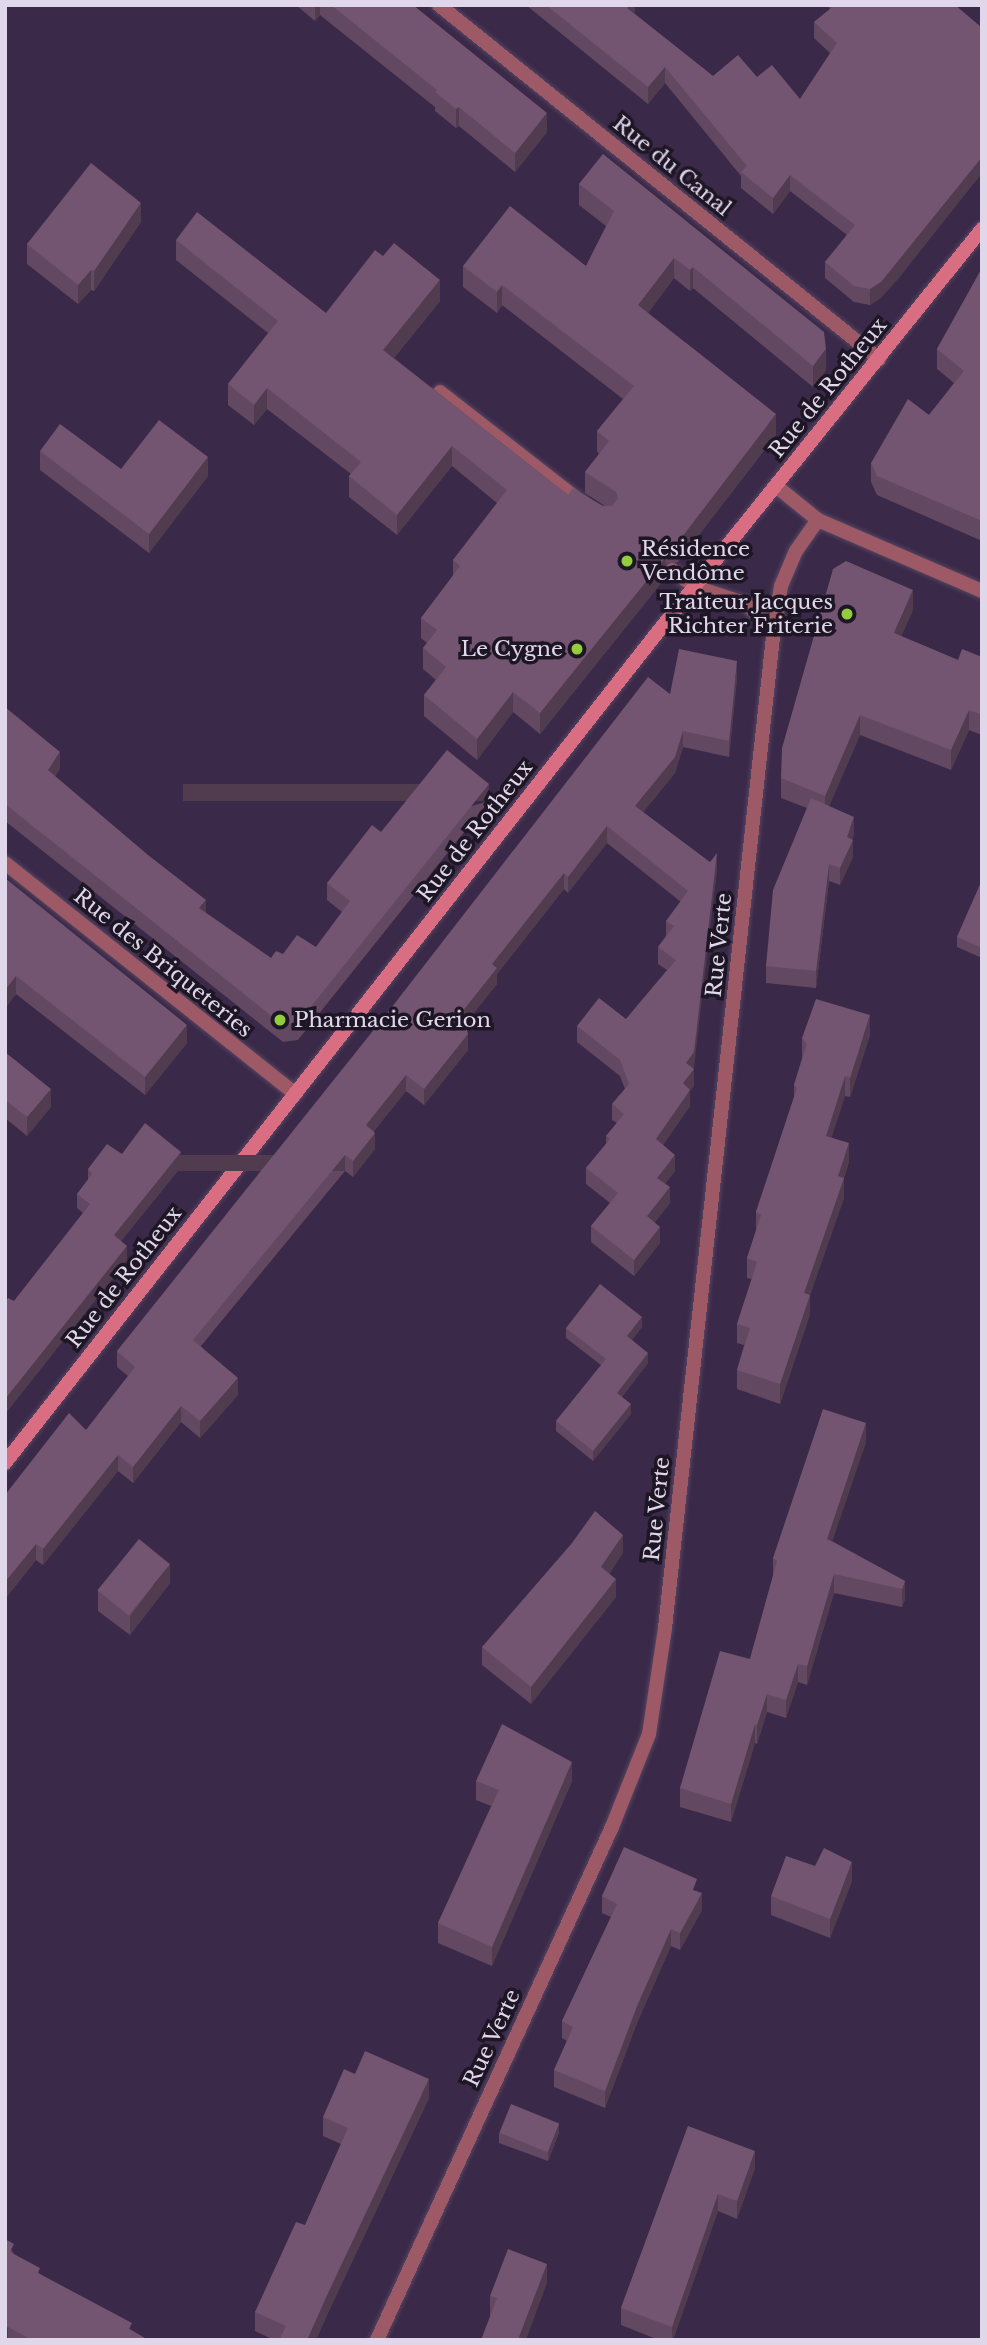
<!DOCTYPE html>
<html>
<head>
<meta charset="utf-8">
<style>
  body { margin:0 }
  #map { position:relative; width:987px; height:2345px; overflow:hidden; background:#3a2948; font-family:"Libre Baskerville",serif }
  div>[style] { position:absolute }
  .roads { filter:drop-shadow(0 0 2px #554562) drop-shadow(0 0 2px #554562) }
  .lane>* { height:14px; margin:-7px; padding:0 7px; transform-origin:7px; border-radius:7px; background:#9d5a66 }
  .street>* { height:14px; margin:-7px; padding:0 7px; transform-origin:7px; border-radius:7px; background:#9d5a66 }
  .secondary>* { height:14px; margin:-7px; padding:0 7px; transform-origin:7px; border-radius:7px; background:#d96e83 }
  .wall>* { inset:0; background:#634861 }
  .shaded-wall>* { inset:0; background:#503b4f; transform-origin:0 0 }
  .building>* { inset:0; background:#735471; transform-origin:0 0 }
  .dots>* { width:19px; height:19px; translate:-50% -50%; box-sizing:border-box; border:4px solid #1d1624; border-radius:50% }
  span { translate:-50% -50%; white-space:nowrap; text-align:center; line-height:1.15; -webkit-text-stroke:7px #1d1624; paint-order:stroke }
  .street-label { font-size:21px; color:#e1d7eb }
  .poi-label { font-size:21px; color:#e1d7eb }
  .left { translate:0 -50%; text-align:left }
  .right { translate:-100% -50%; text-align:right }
  .frame { position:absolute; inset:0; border:7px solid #e1d7eb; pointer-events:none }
</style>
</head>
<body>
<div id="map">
  <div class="roads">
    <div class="lane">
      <div style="left:440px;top:392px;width:180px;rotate:38deg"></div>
      <div style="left:672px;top:570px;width:29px;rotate:36deg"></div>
    </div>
    <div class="street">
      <div style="left:439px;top:5px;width:565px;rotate:38.82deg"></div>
      <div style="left:776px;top:486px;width:54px;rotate:39deg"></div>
      <div style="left:818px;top:520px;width:179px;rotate:23.4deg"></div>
      <div style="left:695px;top:587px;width:52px;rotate:18.1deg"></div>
      <div style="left:744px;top:603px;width:39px;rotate:40deg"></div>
      <div style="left:5px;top:863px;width:371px;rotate:38.5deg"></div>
      <div style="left:377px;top:2340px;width:564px;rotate:-65.39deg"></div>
      <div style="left:612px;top:1827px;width:100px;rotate:-68.3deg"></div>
      <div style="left:649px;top:1734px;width:107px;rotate:-81.4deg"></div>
      <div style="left:665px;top:1628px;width:1006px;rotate:-83.78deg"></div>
      <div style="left:774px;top:628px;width:43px;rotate:-80.5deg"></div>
      <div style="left:781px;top:586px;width:38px;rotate:-67deg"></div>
      <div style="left:796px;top:551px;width:38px;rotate:-55deg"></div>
    </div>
    <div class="secondary">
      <div style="left:5px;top:1463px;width:1049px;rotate:-51.85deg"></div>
      <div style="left:653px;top:638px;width:525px;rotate:-51.19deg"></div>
    </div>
  </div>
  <div class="wall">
    <div style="clip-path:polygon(296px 5px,413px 5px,547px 132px,515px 172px,459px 126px,456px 128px,435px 111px,435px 107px,320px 15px,315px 21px)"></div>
    <div style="clip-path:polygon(526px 5px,635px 5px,635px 14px,713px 76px,757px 77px,800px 99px,830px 53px,814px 38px,814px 22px,830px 9px,827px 5px,955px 5px,982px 28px,982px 173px,881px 298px,870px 305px,854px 302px,825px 278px,825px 262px,847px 235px,790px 191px,773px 214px,741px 188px,741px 176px,665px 83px,648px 104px)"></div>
    <div style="clip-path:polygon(603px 154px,826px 370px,813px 387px,693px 288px,690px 291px,674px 278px,648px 313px,776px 435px,678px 562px,666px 564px,666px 577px,540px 734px,513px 712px,477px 760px,424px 716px,424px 695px,436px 680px,423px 669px,423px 648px,427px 643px,421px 638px,421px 618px,453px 576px,453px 560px,497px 503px,452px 466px,397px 535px,349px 497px,349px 476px,351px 474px,267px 409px,254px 425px,228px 405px,228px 384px,268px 333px,176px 260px,176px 240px,326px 313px,440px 301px,394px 358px,568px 495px,605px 506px,585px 493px,585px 472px,599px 454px,597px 451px,597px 431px,623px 399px,502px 305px,497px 313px,463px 287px,463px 266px,586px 266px,606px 226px,579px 205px,579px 184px)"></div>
    <div style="clip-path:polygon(141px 222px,94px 291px,91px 290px,78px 304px,27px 264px,27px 244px)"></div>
    <div style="clip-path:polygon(982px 268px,982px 541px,877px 495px,871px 482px,871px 463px,929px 415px,954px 383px,937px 369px,937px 349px)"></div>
    <div style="clip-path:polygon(40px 451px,121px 469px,208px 476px,149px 553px,40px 470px)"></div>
    <div style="clip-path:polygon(913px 610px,901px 636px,958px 660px,982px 657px,982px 735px,969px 730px,951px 770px,860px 735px,829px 806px,854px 834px,852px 840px,853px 857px,840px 885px,829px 881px,816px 988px,766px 983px,766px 966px,807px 808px,781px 798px,781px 778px)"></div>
    <div style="clip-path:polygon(737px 678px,729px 757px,683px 747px,675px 773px,643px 812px,717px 869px,693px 1069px,694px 1086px,690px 1091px,690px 1106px,663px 1145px,675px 1171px,665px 1184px,670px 1203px,655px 1222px,660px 1243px,634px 1276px,591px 1242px,591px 1226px,610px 1203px,586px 1184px,586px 1168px,606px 1144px,606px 1136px,617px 1123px,612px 1120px,612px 1104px,625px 1089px,620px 1076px,577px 1042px,577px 1026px,626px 1019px,667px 970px,658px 964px,658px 947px,666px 936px,666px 921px,681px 902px,607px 843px,568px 893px,564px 889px,497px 974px,497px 984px,465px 1024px,468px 1050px,424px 1105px,406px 1091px,374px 1131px,375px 1149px,353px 1177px,345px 1171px,201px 1346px,238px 1395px,200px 1438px,181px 1422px,133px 1483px,118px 1471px,43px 1565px,36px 1560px,5px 1599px,5px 1495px,86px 1430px,128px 1376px,117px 1367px,117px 1351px,670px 694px)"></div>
    <div style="clip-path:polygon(5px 707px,60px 769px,55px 776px,206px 913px,271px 958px,316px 947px,342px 912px,327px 900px,327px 883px,381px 832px,489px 801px,298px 1040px,283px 1042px,5px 821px)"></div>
    <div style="clip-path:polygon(5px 878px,187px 1043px,145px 1095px,16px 994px,5px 1008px)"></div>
    <div style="clip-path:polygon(982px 880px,982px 958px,957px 947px,957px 937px)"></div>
    <div style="clip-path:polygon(870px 1035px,850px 1097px,845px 1096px,831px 1138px,849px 1162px,844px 1178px,844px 1198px,810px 1295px,810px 1314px,780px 1404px,737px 1389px,737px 1370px,744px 1345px,737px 1343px,737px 1324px,752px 1279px,747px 1278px,747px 1258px,756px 1231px,756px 1212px,794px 1097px,794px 1085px,802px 1058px,802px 1038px)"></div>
    <div style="clip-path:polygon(5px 1052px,51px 1107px,27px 1136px,5px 1118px)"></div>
    <div style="clip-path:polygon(122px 1154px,181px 1167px,121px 1241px,127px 1260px,5px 1414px,5px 1302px,14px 1301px,83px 1213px,77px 1208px,77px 1194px,88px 1180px,88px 1169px)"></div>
    <div style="clip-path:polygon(642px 1327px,632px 1340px,648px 1363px,622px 1397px,631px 1414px,593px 1461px,556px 1431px,556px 1421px,601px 1365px,566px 1338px,566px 1328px)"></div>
    <div style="clip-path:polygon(866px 1442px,832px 1541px,905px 1581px,905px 1599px,902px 1607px,834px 1593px,807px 1685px,798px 1682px,786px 1718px,767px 1712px,757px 1744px,755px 1743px,731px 1822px,680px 1807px,680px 1788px,750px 1659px,773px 1576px,773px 1558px)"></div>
    <div style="clip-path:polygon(623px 1553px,609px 1574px,616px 1597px,531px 1704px,482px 1665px,482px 1647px)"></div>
    <div style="clip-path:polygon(170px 1583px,130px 1635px,98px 1611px,98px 1591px)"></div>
    <div style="clip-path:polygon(476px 1781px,572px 1781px,492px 1966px,438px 1943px,438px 1923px,491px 1806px,476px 1800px)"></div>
    <div style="clip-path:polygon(852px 1881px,830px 1938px,771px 1915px,771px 1896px)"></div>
    <div style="clip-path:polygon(697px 1891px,702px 1910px,680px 1950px,671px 1946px,637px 2023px,605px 2108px,554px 2087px,554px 2070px,567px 2041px,562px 2038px,562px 2021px,611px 1917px,602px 1913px,602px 1896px)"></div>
    <div style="clip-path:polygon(355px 2074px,429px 2098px,328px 2313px,316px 2340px,274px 2340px,255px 2331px,255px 2312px,305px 2225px,341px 2144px,323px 2136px,323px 2117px)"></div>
    <div style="clip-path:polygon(688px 2126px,755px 2168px,737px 2219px,718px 2211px,673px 2340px,659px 2340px,621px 2325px,621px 2308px)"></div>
    <div style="clip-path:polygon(499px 2133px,559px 2133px,548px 2161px,499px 2143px)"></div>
    <div style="clip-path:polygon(5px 2239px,14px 2254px,40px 2274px,148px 2340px,5px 2340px)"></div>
    <div style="clip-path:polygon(547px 2283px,491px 2315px,490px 2315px,490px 2296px)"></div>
  </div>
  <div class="shaded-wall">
    <div style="clip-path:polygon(315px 5px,320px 5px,320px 15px,315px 21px)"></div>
    <div style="clip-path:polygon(630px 5px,635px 5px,635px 17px,627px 8px)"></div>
    <div style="clip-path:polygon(665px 67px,665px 83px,648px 104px,648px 87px)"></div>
    <div style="clip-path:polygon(459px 107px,459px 126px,456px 128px,456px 109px)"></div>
    <div style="clip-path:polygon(547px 113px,547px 132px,515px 172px,515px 153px)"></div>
    <div style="clip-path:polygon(982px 157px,982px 173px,899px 278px,881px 298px,870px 305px,870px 289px)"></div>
    <div style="clip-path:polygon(790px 175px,790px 191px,773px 214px,773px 198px)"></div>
    <div style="clip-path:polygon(141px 203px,141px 222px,94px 291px,94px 271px)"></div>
    <div style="clip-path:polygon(674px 258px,674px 278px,638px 326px,638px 305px)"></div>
    <div style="clip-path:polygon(693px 267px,693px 288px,690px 291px,690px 270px)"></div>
    <div style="clip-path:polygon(91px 270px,91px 290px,78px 304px,78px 285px)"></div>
    <div style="clip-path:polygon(440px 280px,440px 301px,383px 371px,383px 350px)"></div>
    <div style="clip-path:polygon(502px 285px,502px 305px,497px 313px,497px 292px)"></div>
    <div style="clip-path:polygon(826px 349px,826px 370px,813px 387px,813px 366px)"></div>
    <div style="clip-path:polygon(267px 388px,267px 409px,254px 425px,254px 405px)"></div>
    <div style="clip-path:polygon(776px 414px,776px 435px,678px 562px,678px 542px)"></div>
    <div style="clip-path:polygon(452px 446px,452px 466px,397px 535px,397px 515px)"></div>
    <div style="clip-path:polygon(208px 457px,208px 476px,149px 553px,149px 534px)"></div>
    <div style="clip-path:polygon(665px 543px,666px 577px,540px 734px,540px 713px,662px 549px)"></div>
    <div style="clip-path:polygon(913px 590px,913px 610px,894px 653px,894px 633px)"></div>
    <div style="clip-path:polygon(737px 661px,737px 678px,729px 757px,729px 741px)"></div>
    <div style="clip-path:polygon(513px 692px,513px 712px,477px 760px,477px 739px)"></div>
    <div style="clip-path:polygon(969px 710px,969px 730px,951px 770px,951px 750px)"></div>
    <div style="clip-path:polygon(860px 715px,860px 735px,825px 816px,825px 796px)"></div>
    <div style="clip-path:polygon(683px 731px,683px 747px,675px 773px,635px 822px,635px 806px)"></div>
    <div style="clip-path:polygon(60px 752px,60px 769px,48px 787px,48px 770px)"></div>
    <div style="left:489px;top:784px;width:17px;height:306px;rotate:90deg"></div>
    <div style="clip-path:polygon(854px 817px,854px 834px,848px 851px,853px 840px,853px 857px,840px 885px,840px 868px,847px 837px)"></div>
    <div style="clip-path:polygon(607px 826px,607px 843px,568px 893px,568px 877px)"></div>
    <div style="clip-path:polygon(717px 853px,717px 869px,694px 1068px,686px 1079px,686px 1063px)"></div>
    <div style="clip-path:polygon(829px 864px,829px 881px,816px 988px,816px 971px)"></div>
    <div style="clip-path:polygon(564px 873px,564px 889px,497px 974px,497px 984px,462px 1028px,462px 1012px,492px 964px)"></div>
    <div style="clip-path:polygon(206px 900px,206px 917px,199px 908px)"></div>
    <div style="clip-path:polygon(16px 976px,16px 994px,5px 1008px,5px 990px)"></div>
    <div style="clip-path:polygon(870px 1015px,870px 1035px,850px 1097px,850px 1078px)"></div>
    <div style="clip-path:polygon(187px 1025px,187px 1043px,145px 1095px,145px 1077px)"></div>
    <div style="clip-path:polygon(468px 1034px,468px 1050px,424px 1105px,424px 1089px)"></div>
    <div style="clip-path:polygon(694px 1069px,694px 1086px,690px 1091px,690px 1106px,656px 1155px,656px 1139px,683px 1083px)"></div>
    <div style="clip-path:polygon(406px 1075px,406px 1091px,366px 1141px,366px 1125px)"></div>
    <div style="clip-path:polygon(845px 1076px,845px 1096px,826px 1155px,826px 1136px)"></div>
    <div style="clip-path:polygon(51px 1089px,51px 1107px,27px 1136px,27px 1117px)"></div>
    <div style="clip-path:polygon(375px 1133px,375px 1149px,353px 1177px,353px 1161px)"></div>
    <div style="clip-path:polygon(849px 1143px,849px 1162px,838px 1195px,838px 1176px)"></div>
    <div style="clip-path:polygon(181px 1152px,181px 1167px,114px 1250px,114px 1235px)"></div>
    <div style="left:345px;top:1155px;width:16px;height:239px;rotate:90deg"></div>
    <div style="clip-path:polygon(675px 1155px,675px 1171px,657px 1194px,657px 1178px)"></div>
    <div style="clip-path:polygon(844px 1178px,844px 1198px,804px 1312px,804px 1293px)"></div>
    <div style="clip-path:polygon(670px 1187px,670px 1203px,647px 1232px,647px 1216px)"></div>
    <div style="clip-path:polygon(660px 1227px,660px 1243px,634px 1276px,634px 1260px)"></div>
    <div style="clip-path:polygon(127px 1246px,127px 1260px,5px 1414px,5px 1399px)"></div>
    <div style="clip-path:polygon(810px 1295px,810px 1314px,780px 1404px,780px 1384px)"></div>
    <div style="clip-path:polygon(642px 1317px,642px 1327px,627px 1346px,627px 1336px)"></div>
    <div style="clip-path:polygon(648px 1353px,648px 1363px,617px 1403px,617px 1393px)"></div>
    <div style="clip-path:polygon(238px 1378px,238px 1395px,200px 1438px,200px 1421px)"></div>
    <div style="clip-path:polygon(631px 1404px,631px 1414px,593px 1461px,593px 1451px)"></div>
    <div style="clip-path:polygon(181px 1406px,181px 1422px,133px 1483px,133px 1467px)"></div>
    <div style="clip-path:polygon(866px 1423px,866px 1442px,827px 1557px,827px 1539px)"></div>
    <div style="clip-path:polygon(118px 1455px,118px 1471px,43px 1565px,43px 1549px)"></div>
    <div style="clip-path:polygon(623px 1535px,623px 1553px,601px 1585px,601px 1567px)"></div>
    <div style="clip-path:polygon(36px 1544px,36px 1560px,5px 1599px,5px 1582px)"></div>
    <div style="clip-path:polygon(170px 1564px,170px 1583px,130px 1635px,130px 1616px)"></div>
    <div style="clip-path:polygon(834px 1574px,834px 1593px,807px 1685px,807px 1666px)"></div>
    <div style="clip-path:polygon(616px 1579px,616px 1597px,531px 1704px,531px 1687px)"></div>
    <div style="clip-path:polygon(905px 1581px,905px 1599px,902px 1607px,902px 1589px)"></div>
    <div style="clip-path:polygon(798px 1664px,798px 1682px,786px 1718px,786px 1700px)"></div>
    <div style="clip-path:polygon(767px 1694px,767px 1712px,757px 1744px,757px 1725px)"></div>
    <div style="clip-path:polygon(755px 1724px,755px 1743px,731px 1822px,731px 1804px)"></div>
    <div style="clip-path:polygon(572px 1762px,572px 1781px,492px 1966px,492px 1947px)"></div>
    <div style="clip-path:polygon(852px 1862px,852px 1881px,830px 1938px,830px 1919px)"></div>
    <div style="clip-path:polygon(702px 1893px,702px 1910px,680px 1950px,680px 1933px)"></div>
    <div style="clip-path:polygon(671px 1929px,671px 1946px,637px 2023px,605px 2108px,605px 2091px,637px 2006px)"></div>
    <div style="clip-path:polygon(429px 2079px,429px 2098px,328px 2313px,316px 2340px,307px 2340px,328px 2293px)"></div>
    <div style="clip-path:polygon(559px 2123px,559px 2133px,548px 2161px,548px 2151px)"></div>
    <div style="clip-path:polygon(755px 2151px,755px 2168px,737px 2219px,737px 2201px)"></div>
    <div style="clip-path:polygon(718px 2194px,718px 2211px,673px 2340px,672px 2340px,672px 2327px)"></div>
    <div style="clip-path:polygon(547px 2264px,547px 2283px,526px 2340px,518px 2340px)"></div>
    <div style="clip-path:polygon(8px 2327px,8px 2340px,6px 2340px,6px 2329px)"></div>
  </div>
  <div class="building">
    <div style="clip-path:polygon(331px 5px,413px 5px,547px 113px,515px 153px,459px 107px,456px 109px,435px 92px,437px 90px)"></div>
    <div style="clip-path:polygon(546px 5px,630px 5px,627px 8px,713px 76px,738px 55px,757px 77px,772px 65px,800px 99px,837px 43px,814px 22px,835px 5px,955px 5px,982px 28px,982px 157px,881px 282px,870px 289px,854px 286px,825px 262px,855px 225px,790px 175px,773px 198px,741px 172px,747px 166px,665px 67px,648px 87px)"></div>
    <div style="clip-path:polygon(603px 154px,824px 332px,826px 349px,813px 366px,693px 267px,690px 270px,674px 258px,638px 305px,776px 414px,678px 542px,665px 543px,662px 549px,666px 557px,540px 713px,513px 692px,477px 739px,424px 695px,446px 667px,423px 648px,437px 630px,421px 618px,460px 566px,453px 560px,507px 490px,452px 446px,397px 515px,349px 476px,361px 462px,267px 388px,254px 405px,228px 384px,278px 321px,176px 240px,197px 212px,326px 313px,375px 250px,383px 256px,394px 243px,440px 280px,383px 350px,568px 495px,573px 488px,603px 506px,612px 506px,618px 498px,616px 492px,585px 472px,609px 441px,597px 431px,634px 386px,502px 285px,497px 292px,463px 266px,510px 206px,586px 266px,614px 211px,579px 184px)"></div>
    <div style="clip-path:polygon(91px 163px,141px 203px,94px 271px,91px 270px,78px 285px,27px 244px)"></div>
    <div style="clip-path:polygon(982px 268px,982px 521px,877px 476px,871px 463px,908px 399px,929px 415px,964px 371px,937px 349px)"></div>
    <div style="clip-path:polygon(159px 420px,208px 457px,149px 534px,40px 451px,60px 424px,121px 469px)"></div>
    <div style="clip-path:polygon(846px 561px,913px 590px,894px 633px,958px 660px,962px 649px,982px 657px,982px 715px,969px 710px,951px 750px,860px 715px,825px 796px,781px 778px,782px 748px,833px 569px)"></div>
    <div style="clip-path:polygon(679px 649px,737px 661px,729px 741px,683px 731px,675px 757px,635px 806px,710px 862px,717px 853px,694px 1052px,686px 1063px,694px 1069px,683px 1083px,690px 1090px,656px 1139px,675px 1155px,657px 1178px,670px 1187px,647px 1216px,660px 1227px,634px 1260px,591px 1226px,618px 1193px,586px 1168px,610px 1139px,606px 1136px,624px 1114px,612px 1104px,629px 1084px,620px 1060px,577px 1026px,599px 998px,626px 1019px,676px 960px,658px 947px,674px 926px,666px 921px,688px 891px,607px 826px,568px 877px,564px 873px,492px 964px,497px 968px,462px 1012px,468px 1034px,424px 1089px,406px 1075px,366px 1125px,375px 1133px,353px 1161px,345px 1155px,193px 1340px,238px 1378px,200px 1421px,181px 1406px,133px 1467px,118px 1455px,43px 1549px,36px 1544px,5px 1582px,5px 1495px,69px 1413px,86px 1430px,135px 1367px,117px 1351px,388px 1012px,648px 677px,670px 694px)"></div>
    <div style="clip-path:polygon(5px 707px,60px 752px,48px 770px,148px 855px,206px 900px,199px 908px,271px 958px,276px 951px,283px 954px,297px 935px,316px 947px,350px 901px,327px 883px,372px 825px,381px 832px,447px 750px,489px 784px,298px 1023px,283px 1025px,5px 804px)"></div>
    <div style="clip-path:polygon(811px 798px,854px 817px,847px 837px,853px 840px,840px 868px,829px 864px,816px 971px,766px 966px,773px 890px)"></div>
    <div style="clip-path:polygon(5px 878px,187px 1025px,145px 1077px,16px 976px,5px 990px)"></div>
    <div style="clip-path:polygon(982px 880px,982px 948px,957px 937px)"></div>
    <div style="clip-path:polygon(816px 999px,870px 1015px,850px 1078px,845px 1076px,826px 1136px,849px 1143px,838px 1176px,844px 1178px,804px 1293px,810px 1295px,780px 1384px,737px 1370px,750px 1328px,737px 1324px,757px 1262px,747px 1258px,761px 1215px,756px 1212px,797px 1088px,794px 1085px,807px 1044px,802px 1038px)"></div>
    <div style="clip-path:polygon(5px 1052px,51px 1089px,27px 1117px,5px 1100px)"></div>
    <div style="clip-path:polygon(145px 1123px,181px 1152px,114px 1235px,127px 1246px,5px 1399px,5px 1302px,8px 1298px,14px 1301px,90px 1204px,77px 1194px,92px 1174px,88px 1169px,107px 1144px,122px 1154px)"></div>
    <div style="clip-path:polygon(600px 1284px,642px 1317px,627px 1336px,648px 1353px,617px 1393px,631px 1404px,593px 1451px,556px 1421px,606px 1359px,566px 1328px)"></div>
    <div style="clip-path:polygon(823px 1409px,866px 1423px,827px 1539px,905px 1581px,902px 1589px,834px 1574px,807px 1666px,798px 1664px,786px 1700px,767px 1694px,757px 1725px,755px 1724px,731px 1804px,680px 1788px,720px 1651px,750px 1659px,777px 1561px,773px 1558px)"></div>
    <div style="clip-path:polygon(595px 1511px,623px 1535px,601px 1567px,616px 1579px,531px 1687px,482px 1647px,572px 1543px)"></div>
    <div style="left:139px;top:1539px;width:40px;height:66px;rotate:39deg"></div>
    <div style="clip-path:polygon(502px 1724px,572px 1762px,492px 1947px,438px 1923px,499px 1790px,476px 1781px)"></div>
    <div style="clip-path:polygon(624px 1847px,697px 1879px,693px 1890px,702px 1893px,680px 1933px,671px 1929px,637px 2006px,605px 2091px,554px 2070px,573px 2027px,562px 2021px,617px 1904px,602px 1896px)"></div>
    <div style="clip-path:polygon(824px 1848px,852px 1862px,830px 1919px,771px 1896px,786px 1856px,815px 1866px)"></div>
    <div style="clip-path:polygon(365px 2051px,429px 2079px,328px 2293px,307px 2340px,279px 2340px,286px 2326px,255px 2312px,296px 2222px,305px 2225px,348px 2128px,323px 2117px,344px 2069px,355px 2074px)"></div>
    <div style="left:511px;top:2104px;width:52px;height:31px;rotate:22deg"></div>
    <div style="clip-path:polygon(688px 2126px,755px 2151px,737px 2201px,718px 2194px,672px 2327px,621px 2308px)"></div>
    <div style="clip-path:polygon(5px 2239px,14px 2244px,10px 2252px,40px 2268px,38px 2273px,132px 2323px,129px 2329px,148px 2340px,32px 2340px,8px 2327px,5px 2328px)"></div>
    <div style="clip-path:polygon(508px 2249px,547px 2264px,518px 2340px,481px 2340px,497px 2298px,490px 2296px)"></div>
  </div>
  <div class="dots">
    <div style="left:627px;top:561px;background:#93cd3d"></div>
    <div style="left:847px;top:614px;background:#93cd3d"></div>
    <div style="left:577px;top:649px;background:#93cd3d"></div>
    <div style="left:280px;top:1020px;background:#93cd3d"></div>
  </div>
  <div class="street-label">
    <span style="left:672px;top:166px;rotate:39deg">Rue du Canal</span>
    <span style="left:828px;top:388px;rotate:-51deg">Rue de Rotheux</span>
    <span style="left:475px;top:831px;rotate:-52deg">Rue de Rotheux</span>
    <span style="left:719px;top:945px;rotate:-84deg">Rue Verte</span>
    <span style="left:163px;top:963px;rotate:39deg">Rue des Briqueteries</span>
    <span style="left:124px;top:1277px;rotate:-52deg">Rue de Rotheux</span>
    <span style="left:657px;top:1509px;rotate:-84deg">Rue Verte</span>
    <span style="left:492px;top:2038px;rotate:-65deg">Rue Verte</span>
  </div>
  <div class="poi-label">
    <span class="left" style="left:641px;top:561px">Résidence<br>Vendôme</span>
    <span class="right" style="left:833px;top:614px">Traiteur Jacques<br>Richter Friterie</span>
    <span class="right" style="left:563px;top:649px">Le Cygne</span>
    <span class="left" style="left:294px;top:1020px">Pharmacie Gerion</span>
  </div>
  <div class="frame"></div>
</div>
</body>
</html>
